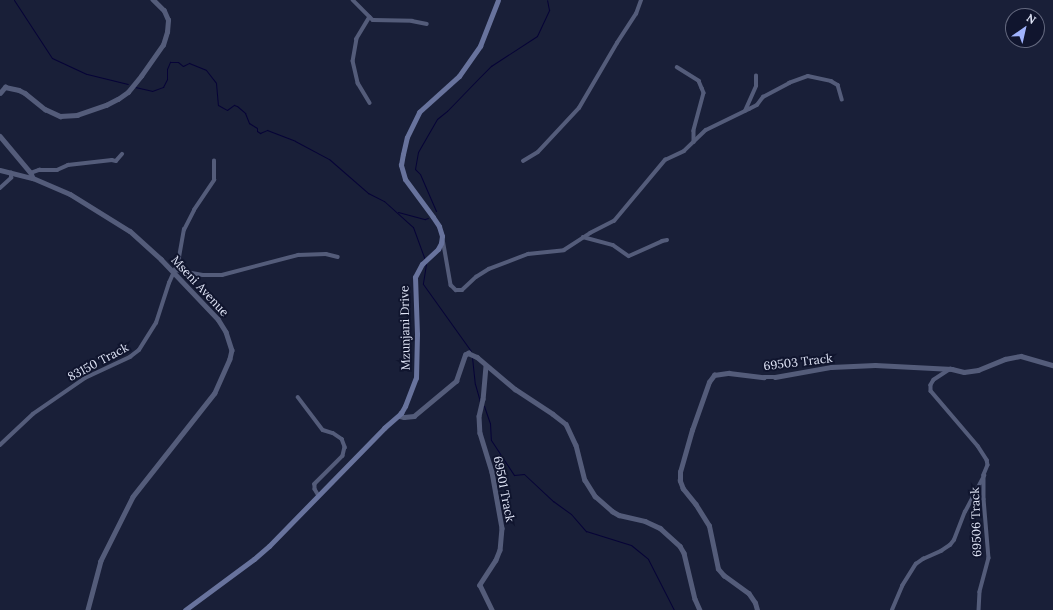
<!DOCTYPE html>
<html>
<head>
<meta charset="utf-8">
<style>
  body { margin:0 }
  #map { position:relative; width:1053px; height:610px; overflow:hidden; background:#191f38; font-family:Lora,serif }
  div>[style] { position:absolute }
  .stream>* { height:1px; margin:-0.5px; padding:0 0.5px; transform-origin:0.5px; border-radius:0.5px; background:#060337 }
  .minor>* { height:3.5px; margin:-1.75px; padding:0 1.75px; transform-origin:1.75px; border-radius:1.75px; background:#545c7a }
  .tertiary>* { height:4.5px; margin:-2.25px; padding:0 2.25px; transform-origin:2.25px; border-radius:2.25px; background:#545c7a }
  .secondary>* { height:5px; margin:-2.5px; padding:0 2.5px; transform-origin:2.5px; border-radius:2.5px; background:#68739d }
  span { translate:-50% -50%; white-space:nowrap; text-align:center; line-height:1.15; -webkit-text-stroke:4px #10152e; paint-order:stroke }
  .street-label { font-size:12px; color:#e0e5f7 }
  .north { position:absolute; left:1005px; top:8px; width:40px; height:40px; box-sizing:border-box; background:#10152e; border:1px solid #63687e; border-radius:50%; rotate:34deg; font-size:11px; font-weight:700; line-height:16px; text-align:center; color:#e0e5f7 }
  .north::after { content:''; display:block; margin:auto; width:14px; height:18px; background:#a0b3fd; clip-path:polygon(50% 0,100% 100%,50% 72%,0 100%) }
</style>
</head>
<body>
<div id="map">
  <div class="stream">
    <div style="left:14px;top:0;width:69px;rotate:56.8deg"></div>
    <div style="left:52px;top:58px;width:38px;rotate:25deg"></div>
    <div style="left:87px;top:74px;width:42px;rotate:13.7deg"></div>
    <div style="left:135px;top:87px;width:17px;rotate:13deg"></div>
    <div style="left:152px;top:91px;width:12px;rotate:-20deg"></div>
    <div style="left:163px;top:87px;width:9px;rotate:-63deg"></div>
    <div style="left:167px;top:79px;width:10px;rotate:-90deg"></div>
    <div style="left:167px;top:69px;width:8px;rotate:-67deg"></div>
    <div style="left:170px;top:62px;width:8px"></div>
    <div style="left:178px;top:62px;width:6px;rotate:39deg"></div>
    <div style="left:183px;top:66px;width:7px;rotate:-27deg"></div>
    <div style="left:189px;top:63px;width:18px;rotate:22deg"></div>
    <div style="left:206px;top:70px;width:16px;rotate:52deg"></div>
    <div style="left:216px;top:83px;width:22px;rotate:85deg"></div>
    <div style="left:218px;top:105px;width:10px;rotate:29deg"></div>
    <div style="left:227px;top:110px;width:9px;rotate:-36deg"></div>
    <div style="left:234px;top:105px;width:3px;rotate:18deg"></div>
    <div style="left:237px;top:106px;width:11px;rotate:41deg"></div>
    <div style="left:245px;top:113px;width:11px;rotate:68deg"></div>
    <div style="left:249px;top:123px;width:9px;rotate:32deg"></div>
    <div style="left:257px;top:128px;width:3px;rotate:90deg"></div>
    <div style="left:257px;top:131px;width:4px;rotate:34deg"></div>
    <div style="left:260px;top:133px;width:8px;rotate:-23deg"></div>
    <div style="left:267px;top:130px;width:30px;rotate:21deg"></div>
    <div style="left:295px;top:141px;width:38px;rotate:28deg"></div>
    <div style="left:329px;top:159px;width:52px;rotate:41.1deg"></div>
    <div style="left:368px;top:193px;width:18px;rotate:27deg"></div>
    <div style="left:384px;top:201px;width:39px;rotate:42deg"></div>
    <div style="left:413px;top:227px;width:33px;rotate:70deg"></div>
    <div style="left:436px;top:211px;width:40px;rotate:-113.4deg"></div>
    <div style="left:420px;top:174px;width:7px;rotate:-135deg"></div>
    <div style="left:415px;top:169px;width:17px;rotate:-80deg"></div>
    <div style="left:418px;top:152px;width:38px;rotate:-60deg"></div>
    <div style="left:437px;top:119px;width:13px;rotate:-39deg"></div>
    <div style="left:447px;top:111px;width:47px;rotate:-45.9deg"></div>
    <div style="left:480px;top:77px;width:16px;rotate:-45deg"></div>
    <div style="left:491px;top:66px;width:55px;rotate:-33.1deg"></div>
    <div style="left:537px;top:36px;width:29px;rotate:-65deg"></div>
    <div style="left:549px;top:10px;width:10px;rotate:-101deg"></div>
    <div style="left:398px;top:212px;width:28px;rotate:15deg"></div>
    <div style="left:425px;top:219px;width:3px;rotate:-18deg"></div>
    <div style="left:426px;top:264px;width:20px;rotate:99deg"></div>
    <div style="left:423px;top:284px;width:82px;rotate:54.4deg"></div>
    <div style="left:472px;top:357px;width:27px;rotate:84deg"></div>
    <div style="left:475px;top:384px;width:18px;rotate:74deg"></div>
    <div style="left:484px;top:406px;width:18px;rotate:71deg"></div>
    <div style="left:490px;top:423px;width:17px;rotate:87deg"></div>
    <div style="left:491px;top:440px;width:42px;rotate:56.7deg"></div>
    <div style="left:514px;top:475px;width:10px;rotate:-6deg"></div>
    <div style="left:524px;top:474px;width:40px;rotate:43deg"></div>
    <div style="left:553px;top:501px;width:22px;rotate:36deg"></div>
    <div style="left:571px;top:514px;width:23px;rotate:49deg"></div>
    <div style="left:586px;top:531px;width:47px;rotate:17.3deg"></div>
    <div style="left:631px;top:545px;width:22px;rotate:39deg"></div>
    <div style="left:648px;top:559px;width:57px;rotate:63deg"></div>
  </div>
  <div class="minor">
    <div style="left:353px;top:0;width:28px;rotate:45deg"></div>
    <div style="left:373px;top:20px;width:39px;rotate:1deg"></div>
    <div style="left:412px;top:21px;width:15px;rotate:11deg"></div>
    <div style="left:370px;top:17px;width:26px;rotate:121deg"></div>
    <div style="left:357px;top:39px;width:22px;rotate:100deg"></div>
    <div style="left:353px;top:61px;width:23px;rotate:77deg"></div>
    <div style="left:358px;top:83px;width:23px;rotate:59deg"></div>
    <div style="left:677px;top:67px;width:26px;rotate:32deg"></div>
    <div style="left:699px;top:81px;width:8px;rotate:67deg"></div>
    <div style="left:702px;top:88px;width:5px;rotate:68deg"></div>
    <div style="left:704px;top:93px;width:39px;rotate:105deg"></div>
    <div style="left:694px;top:131px;width:11px;rotate:90deg"></div>
    <div style="left:745px;top:111px;width:27px;rotate:-66deg"></div>
    <div style="left:756px;top:86px;width:10px;rotate:-90deg"></div>
    <div style="left:523px;top:161px;width:17px;rotate:-31deg"></div>
    <div style="left:538px;top:152px;width:60px;rotate:-47deg"></div>
    <div style="left:579px;top:108px;width:75px;rotate:-59.7deg"></div>
    <div style="left:617px;top:43px;width:35px;rotate:-57deg"></div>
    <div style="left:636px;top:14px;width:15px;rotate:-70deg"></div>
    <div style="left:31px;top:173px;width:9px;rotate:-21deg"></div>
    <div style="left:39px;top:170px;width:18px"></div>
    <div style="left:57px;top:170px;width:12px;rotate:-24deg"></div>
    <div style="left:68px;top:165px;width:44px;rotate:-6.5deg"></div>
    <div style="left:112px;top:160px;width:4px;rotate:14deg"></div>
    <div style="left:116px;top:161px;width:9px;rotate:-49deg"></div>
    <div style="left:0;top:188px;width:15px;rotate:-42deg"></div>
    <div style="left:11px;top:178px;width:5px;rotate:-90deg"></div>
    <div style="left:583px;top:237px;width:31px;rotate:15deg"></div>
    <div style="left:613px;top:245px;width:19px;rotate:35deg"></div>
    <div style="left:629px;top:256px;width:36px;rotate:-24deg"></div>
    <div style="left:662px;top:241px;width:5px;rotate:-11deg"></div>
    <div style="left:443px;top:239px;width:47px;rotate:80.1deg"></div>
    <div style="left:451px;top:285px;width:7px;rotate:45deg"></div>
    <div style="left:456px;top:290px;width:6px"></div>
    <div style="left:462px;top:290px;width:19px;rotate:-43deg"></div>
    <div style="left:476px;top:277px;width:15px;rotate:-32deg"></div>
    <div style="left:489px;top:269px;width:42px;rotate:-21deg"></div>
    <div style="left:528px;top:254px;width:36px;rotate:-6deg"></div>
    <div style="left:564px;top:250px;width:31px;rotate:-33deg"></div>
    <div style="left:590px;top:233px;width:27px;rotate:-27deg"></div>
    <div style="left:614px;top:221px;width:80px;rotate:-50.1deg"></div>
    <div style="left:665px;top:160px;width:21px;rotate:-25deg"></div>
    <div style="left:684px;top:151px;width:30px;rotate:-44deg"></div>
    <div style="left:706px;top:130px;width:48px;rotate:-26deg"></div>
    <div style="left:749px;top:109px;width:9px;rotate:-27deg"></div>
    <div style="left:757px;top:105px;width:10px;rotate:-53deg"></div>
    <div style="left:763px;top:97px;width:30px;rotate:-28deg"></div>
    <div style="left:789px;top:83px;width:20px;rotate:-20deg"></div>
    <div style="left:808px;top:76px;width:24px;rotate:12deg"></div>
    <div style="left:831px;top:81px;width:8px;rotate:30deg"></div>
    <div style="left:838px;top:85px;width:15px;rotate:74deg"></div>
    <div style="left:175px;top:270px;width:28px;rotate:10deg"></div>
    <div style="left:203px;top:275px;width:19px"></div>
    <div style="left:222px;top:275px;width:79px;rotate:-14.7deg"></div>
    <div style="left:298px;top:255px;width:28px;rotate:-2deg"></div>
    <div style="left:326px;top:254px;width:12px;rotate:14deg"></div>
    <div style="left:951px;top:369px;width:20px;rotate:147deg"></div>
    <div style="left:934px;top:380px;width:6px;rotate:121deg"></div>
    <div style="left:931px;top:385px;width:6px;rotate:90deg"></div>
    <div style="left:931px;top:391px;width:72px;rotate:49.5deg"></div>
    <div style="left:978px;top:446px;width:17px;rotate:57deg"></div>
    <div style="left:987px;top:460px;width:5px;rotate:79deg"></div>
    <div style="left:988px;top:465px;width:11px;rotate:112deg"></div>
    <div style="left:984px;top:475px;width:24px;rotate:90deg"></div>
    <div style="left:984px;top:499px;width:59px;rotate:85.2deg"></div>
    <div style="left:989px;top:558px;width:35px;rotate:105deg"></div>
    <div style="left:980px;top:592px;width:18px;rotate:93deg"></div>
    <div style="left:298px;top:397px;width:41px;rotate:52.9deg"></div>
    <div style="left:323px;top:430px;width:10px;rotate:17deg"></div>
    <div style="left:333px;top:433px;width:11px;rotate:34deg"></div>
    <div style="left:342px;top:439px;width:9px;rotate:69deg"></div>
    <div style="left:345px;top:447px;width:9px;rotate:103deg"></div>
    <div style="left:343px;top:456px;width:40px;rotate:135deg"></div>
    <div style="left:315px;top:484px;width:5px;rotate:90deg"></div>
    <div style="left:315px;top:489px;width:8px;rotate:60deg"></div>
    <div style="left:0;top:445px;width:45px;rotate:-43.2deg"></div>
    <div style="left:33px;top:414px;width:63px;rotate:-34.7deg"></div>
    <div style="left:85px;top:378px;width:50px;rotate:-25deg"></div>
    <div style="left:130px;top:357px;width:11px;rotate:-38deg"></div>
    <div style="left:139px;top:350px;width:32px;rotate:-58deg"></div>
    <div style="left:156px;top:323px;width:42px;rotate:-72deg"></div>
    <div style="left:169px;top:283px;width:22px;rotate:-66deg"></div>
    <div style="left:178px;top:263px;width:34px;rotate:-80deg"></div>
    <div style="left:184px;top:230px;width:22px;rotate:-63deg"></div>
    <div style="left:194px;top:210px;width:36px;rotate:-56deg"></div>
    <div style="left:214px;top:180px;width:19px;rotate:-90deg"></div>
    <div style="left:892px;top:610px;width:26px;rotate:-67deg"></div>
    <div style="left:902px;top:586px;width:26px;rotate:-58deg"></div>
    <div style="left:916px;top:564px;width:9px;rotate:-36deg"></div>
    <div style="left:923px;top:559px;width:20px;rotate:-24deg"></div>
    <div style="left:941px;top:551px;width:11px;rotate:-34deg"></div>
    <div style="left:950px;top:545px;width:6px;rotate:-51deg"></div>
    <div style="left:954px;top:540px;width:30px;rotate:-69deg"></div>
    <div style="left:965px;top:512px;width:41px;rotate:-62.2deg"></div>
  </div>
  <div class="tertiary">
    <div style="left:0;top:93px;width:8px;rotate:-50deg"></div>
    <div style="left:5px;top:87px;width:14px;rotate:12deg"></div>
    <div style="left:19px;top:90px;width:7px;rotate:27deg"></div>
    <div style="left:25px;top:93px;width:26px;rotate:39deg"></div>
    <div style="left:45px;top:109px;width:17px;rotate:25deg"></div>
    <div style="left:60px;top:116px;width:17px;rotate:-3deg"></div>
    <div style="left:77px;top:115px;width:31px;rotate:-19deg"></div>
    <div style="left:106px;top:105px;width:13px;rotate:-27deg"></div>
    <div style="left:118px;top:99px;width:12px;rotate:-35deg"></div>
    <div style="left:128px;top:92px;width:21px;rotate:-51deg"></div>
    <div style="left:141px;top:76px;width:38px;rotate:-55deg"></div>
    <div style="left:163px;top:45px;width:14px;rotate:-73deg"></div>
    <div style="left:167px;top:32px;width:12px;rotate:-85deg"></div>
    <div style="left:168px;top:20px;width:10px;rotate:-114deg"></div>
    <div style="left:164px;top:11px;width:16px;rotate:-135deg"></div>
    <div style="left:0;top:136px;width:48px;rotate:50deg"></div>
    <div style="left:31px;top:173px;width:5px;rotate:68deg"></div>
    <div style="left:0;top:170px;width:34px;rotate:14deg"></div>
    <div style="left:33px;top:178px;width:40px;rotate:23.4deg"></div>
    <div style="left:70px;top:194px;width:70px;rotate:31.7deg"></div>
    <div style="left:130px;top:231px;width:42px;rotate:42.1deg"></div>
    <div style="left:161px;top:259px;width:83px;rotate:46.5deg"></div>
    <div style="left:218px;top:319px;width:15px;rotate:58deg"></div>
    <div style="left:226px;top:332px;width:19px;rotate:72deg"></div>
    <div style="left:232px;top:350px;width:9px;rotate:103deg"></div>
    <div style="left:230px;top:359px;width:37px;rotate:114deg"></div>
    <div style="left:215px;top:393px;width:132px;rotate:128.3deg"></div>
    <div style="left:133px;top:497px;width:72px;rotate:116.6deg"></div>
    <div style="left:101px;top:561px;width:51px;rotate:104.9deg"></div>
    <div style="left:486px;top:366px;width:33px;rotate:95deg"></div>
    <div style="left:483px;top:399px;width:17px;rotate:103deg"></div>
    <div style="left:479px;top:416px;width:17px;rotate:87deg"></div>
    <div style="left:480px;top:433px;width:41px;rotate:72.9deg"></div>
    <div style="left:492px;top:472px;width:57px;rotate:79.9deg"></div>
    <div style="left:502px;top:528px;width:22px;rotate:95deg"></div>
    <div style="left:500px;top:550px;width:11px;rotate:112deg"></div>
    <div style="left:496px;top:560px;width:30px;rotate:123deg"></div>
    <div style="left:480px;top:585px;width:28px;rotate:64deg"></div>
    <div style="left:401px;top:413px;width:3px;rotate:108deg"></div>
    <div style="left:400px;top:416px;width:4px;rotate:14deg"></div>
    <div style="left:404px;top:417px;width:10px;rotate:-6deg"></div>
    <div style="left:414px;top:416px;width:55px;rotate:-39.8deg"></div>
    <div style="left:456px;top:381px;width:28px;rotate:-71deg"></div>
    <div style="left:465px;top:355px;width:4px;rotate:-34deg"></div>
    <div style="left:468px;top:353px;width:10px;rotate:24deg"></div>
    <div style="left:477px;top:357px;width:50px;rotate:40.1deg"></div>
    <div style="left:515px;top:389px;width:45px;rotate:33.3deg"></div>
    <div style="left:553px;top:414px;width:16px;rotate:38deg"></div>
    <div style="left:566px;top:424px;width:23px;rotate:65deg"></div>
    <div style="left:576px;top:445px;width:36px;rotate:76deg"></div>
    <div style="left:585px;top:480px;width:19px;rotate:58deg"></div>
    <div style="left:595px;top:496px;width:23px;rotate:41deg"></div>
    <div style="left:612px;top:511px;width:8px;rotate:30deg"></div>
    <div style="left:619px;top:515px;width:27px;rotate:13deg"></div>
    <div style="left:645px;top:521px;width:17px;rotate:25deg"></div>
    <div style="left:660px;top:528px;width:27px;rotate:42deg"></div>
    <div style="left:680px;top:546px;width:8px;rotate:60deg"></div>
    <div style="left:684px;top:553px;width:47px;rotate:76.6deg"></div>
    <div style="left:695px;top:599px;width:12px;rotate:66deg"></div>
    <div style="left:757px;top:610px;width:7px;rotate:-106deg"></div>
    <div style="left:755px;top:603px;width:11px;rotate:-124deg"></div>
    <div style="left:749px;top:594px;width:31px;rotate:-144deg"></div>
    <div style="left:724px;top:576px;width:9px;rotate:-131deg"></div>
    <div style="left:718px;top:569px;width:44px;rotate:-101.8deg"></div>
    <div style="left:709px;top:526px;width:25px;rotate:-122deg"></div>
    <div style="left:696px;top:505px;width:21px;rotate:-129deg"></div>
    <div style="left:683px;top:489px;width:9px;rotate:-111deg"></div>
    <div style="left:680px;top:481px;width:9px;rotate:-90deg"></div>
    <div style="left:680px;top:472px;width:44px;rotate:-74.1deg"></div>
    <div style="left:692px;top:430px;width:51px;rotate:-70.5deg"></div>
    <div style="left:709px;top:382px;width:9px;rotate:-54deg"></div>
    <div style="left:714px;top:375px;width:15px;rotate:-8deg"></div>
    <div style="left:729px;top:373px;width:35px;rotate:7deg"></div>
    <div style="left:764px;top:377px;width:11px"></div>
    <div style="left:775px;top:377px;width:57px;rotate:-10.1deg"></div>
    <div style="left:831px;top:367px;width:44px;rotate:-2.6deg"></div>
    <div style="left:875px;top:365px;width:77px;rotate:3deg"></div>
    <div style="left:952px;top:369px;width:12px;rotate:14deg"></div>
    <div style="left:964px;top:372px;width:14px;rotate:-8deg"></div>
    <div style="left:978px;top:370px;width:29px;rotate:-22deg"></div>
    <div style="left:1005px;top:359px;width:16px;rotate:-11deg"></div>
    <div style="left:1021px;top:356px;width:33px;rotate:16deg"></div>
  </div>
  <div class="secondary">
    <div style="left:185px;top:610px;width:86px;rotate:-36.5deg"></div>
    <div style="left:254px;top:559px;width:20px;rotate:-41deg"></div>
    <div style="left:269px;top:546px;width:165px;rotate:-45.7deg"></div>
    <div style="left:384px;top:428px;width:23px;rotate:-41deg"></div>
    <div style="left:401px;top:413px;width:8px;rotate:-60deg"></div>
    <div style="left:405px;top:406px;width:30px;rotate:-69deg"></div>
    <div style="left:416px;top:378px;width:44px;rotate:-88.7deg"></div>
    <div style="left:417px;top:334px;width:57px;rotate:-92deg"></div>
    <div style="left:415px;top:277px;width:15px;rotate:-62deg"></div>
    <div style="left:422px;top:264px;width:22px;rotate:-43deg"></div>
    <div style="left:438px;top:249px;width:7px;rotate:-63deg"></div>
    <div style="left:441px;top:243px;width:7px;rotate:-82deg"></div>
    <div style="left:442px;top:236px;width:10px;rotate:-107deg"></div>
    <div style="left:439px;top:226px;width:11px;rotate:-124deg"></div>
    <div style="left:433px;top:217px;width:47px;rotate:-126.4deg"></div>
    <div style="left:405px;top:179px;width:15px;rotate:-106deg"></div>
    <div style="left:401px;top:165px;width:11px;rotate:-80deg"></div>
    <div style="left:403px;top:154px;width:17px;rotate:-77deg"></div>
    <div style="left:407px;top:137px;width:28px;rotate:-64deg"></div>
    <div style="left:419px;top:112px;width:54px;rotate:-42deg"></div>
    <div style="left:459px;top:76px;width:37px;rotate:-55deg"></div>
    <div style="left:480px;top:46px;width:49px;rotate:-68.6deg"></div>
  </div>
  <div class="street-label">
    <span style="left:200px;top:286px;rotate:47deg">Mseni Avenue</span>
    <span style="left:405px;top:328px;rotate:-91deg">Mzunjani Drive</span>
    <span style="left:98px;top:362px;rotate:-28deg">83150 Track</span>
    <span style="left:798px;top:362px;rotate:-7deg">69503 Track</span>
    <span style="left:504px;top:489px;rotate:79deg">69501 Track</span>
    <span style="left:976px;top:522px;rotate:-92deg">69506 Track</span>
  </div>
  <div class="north">N</div>
</div>
</body>
</html>
